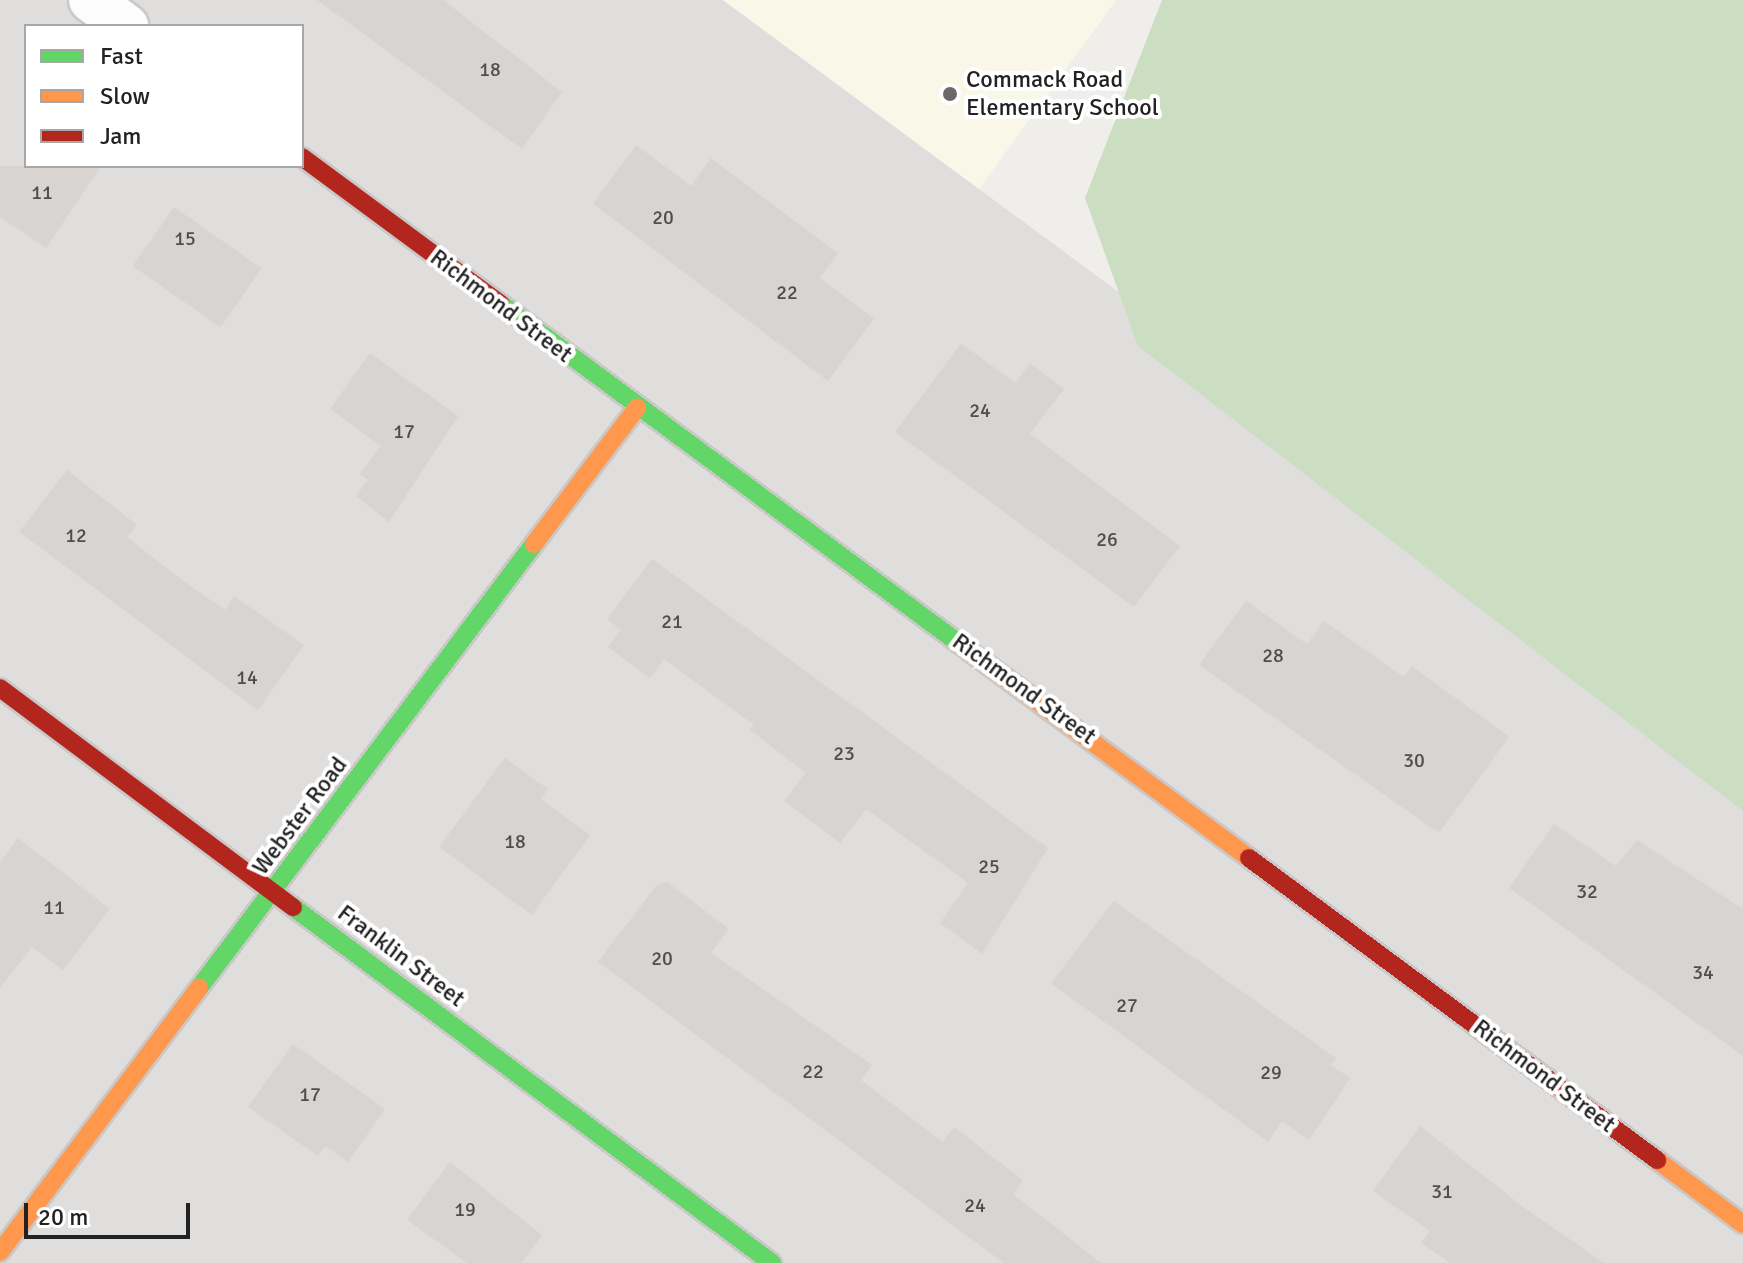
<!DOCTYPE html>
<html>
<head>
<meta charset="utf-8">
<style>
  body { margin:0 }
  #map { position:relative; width:1743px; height:1263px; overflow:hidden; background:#f0eeeb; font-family:Signika,sans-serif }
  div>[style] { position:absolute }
  .residential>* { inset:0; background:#dfdedc }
  .education>* { inset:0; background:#f8f7e8 }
  .forest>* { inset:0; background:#cbdec1 }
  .building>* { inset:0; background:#d7d4d2; transform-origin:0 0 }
  .roads { filter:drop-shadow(2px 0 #c9c8c7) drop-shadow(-2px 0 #c9c8c7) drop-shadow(0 2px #c9c8c7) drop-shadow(0 -2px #c9c8c7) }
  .street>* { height:44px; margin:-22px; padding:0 22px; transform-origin:22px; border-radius:22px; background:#fdfcfc }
  .fast>* { height:18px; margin:-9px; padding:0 9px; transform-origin:9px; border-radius:9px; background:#63d668 }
  .slow>* { height:18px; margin:-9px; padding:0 9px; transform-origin:9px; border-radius:9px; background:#ff974d }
  .jam>* { height:18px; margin:-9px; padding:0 9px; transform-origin:9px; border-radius:9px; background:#b3261e }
  .dots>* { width:22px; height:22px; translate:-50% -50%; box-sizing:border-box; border:4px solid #fff; border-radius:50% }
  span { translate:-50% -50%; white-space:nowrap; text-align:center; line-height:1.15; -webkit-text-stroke:8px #fff; paint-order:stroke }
  .number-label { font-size:20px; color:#4f4e4e }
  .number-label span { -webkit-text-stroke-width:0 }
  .poi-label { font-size:24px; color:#222 }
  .left { translate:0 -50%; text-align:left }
  .street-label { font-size:24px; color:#222 }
  .legend { position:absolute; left:24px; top:24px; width:280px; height:144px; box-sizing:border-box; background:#fff; border:2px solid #a7a7a7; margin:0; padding:10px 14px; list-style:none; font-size:24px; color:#222 }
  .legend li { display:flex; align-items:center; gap:16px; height:40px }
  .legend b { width:40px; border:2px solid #a7a7a7 }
  .scale { position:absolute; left:24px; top:1203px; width:166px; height:36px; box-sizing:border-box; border:4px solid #222; border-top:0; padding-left:10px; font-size:24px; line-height:28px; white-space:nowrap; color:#222; -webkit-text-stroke:6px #fff; paint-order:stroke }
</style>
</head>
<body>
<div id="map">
  <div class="residential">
    <div style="clip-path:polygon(evenodd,0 0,723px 0,1743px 753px,1743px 1263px,0 1263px,0 0,26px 26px,302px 26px,302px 166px,26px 166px,26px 26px)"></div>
  </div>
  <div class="education">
    <div style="clip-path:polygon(723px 0,1116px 0,979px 189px)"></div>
  </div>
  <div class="forest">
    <div style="clip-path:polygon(1162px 0,1743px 0,1743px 811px,1138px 346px,1085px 198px)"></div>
  </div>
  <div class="building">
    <div style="clip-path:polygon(317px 0,443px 0,562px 92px,522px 149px)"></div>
    <div style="clip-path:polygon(636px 145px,691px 186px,711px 158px,838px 253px,820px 278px,874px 319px,828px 381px,593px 204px)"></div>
    <div style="clip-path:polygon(0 166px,101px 166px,46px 248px,0 217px)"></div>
    <div style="left:174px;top:207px;width:107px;height:72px;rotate:35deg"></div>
    <div style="clip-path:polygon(961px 343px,1015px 383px,1030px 363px,1064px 389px,1030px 434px,1180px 546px,1134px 607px,895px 432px)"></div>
    <div style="clip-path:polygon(370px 353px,458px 416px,389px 522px,356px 496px,368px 480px,360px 474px,381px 446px,330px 409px)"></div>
    <div style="clip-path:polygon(67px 470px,137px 525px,127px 537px,182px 580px,225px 610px,234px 596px,304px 645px,258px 710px,19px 532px)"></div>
    <div style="clip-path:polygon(652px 559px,1048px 848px,982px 954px,940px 923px,968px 883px,866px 809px,840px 843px,784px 801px,806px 773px,750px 730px,754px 725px,664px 659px,650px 678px,608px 647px,621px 630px,607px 619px)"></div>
    <div style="clip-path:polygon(1246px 601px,1307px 644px,1324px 621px,1404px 677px,1412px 666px,1509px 737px,1439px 833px,1199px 665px)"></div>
    <div style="clip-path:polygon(505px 758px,548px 789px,541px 799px,590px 835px,532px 915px,439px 847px)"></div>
    <div style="clip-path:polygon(1554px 824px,1616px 866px,1637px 840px,1743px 909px,1743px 1056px,1509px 888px)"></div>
    <div style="clip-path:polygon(18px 838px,110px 909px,63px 970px,32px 947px,0 988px,0 862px)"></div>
    <div style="clip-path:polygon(667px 882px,729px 929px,711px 953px,872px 1065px,861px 1080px,943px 1142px,954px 1127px,1023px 1180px,1013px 1194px,1101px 1263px,1004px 1263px,598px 962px,656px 886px)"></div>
    <div style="clip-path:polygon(1114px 901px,1336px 1058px,1331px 1065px,1350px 1078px,1309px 1140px,1282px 1121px,1268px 1142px,1051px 983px)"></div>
    <div style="clip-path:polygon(293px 1044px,385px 1109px,348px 1162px,325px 1146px,318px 1156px,248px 1107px)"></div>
    <div style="clip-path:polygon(1420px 1126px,1526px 1209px,1604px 1263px,1450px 1263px,1421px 1243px,1430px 1231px,1373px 1191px)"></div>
    <div style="clip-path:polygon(450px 1162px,542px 1235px,521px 1263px,467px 1263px,407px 1220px)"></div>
  </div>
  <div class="roads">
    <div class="street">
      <div style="left:91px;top:0;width:44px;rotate:36.6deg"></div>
    </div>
    <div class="fast">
      <div style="left:501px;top:304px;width:586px;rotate:36.54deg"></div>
      <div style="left:293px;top:907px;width:597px;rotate:36.62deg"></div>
      <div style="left:199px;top:988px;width:556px;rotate:-52.97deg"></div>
    </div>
    <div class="slow">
      <div style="left:534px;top:544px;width:171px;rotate:-52.9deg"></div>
      <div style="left:972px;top:653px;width:345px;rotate:36.5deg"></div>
      <div style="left:1657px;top:1160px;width:107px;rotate:36.7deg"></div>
      <div style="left:0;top:1252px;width:331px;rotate:-53deg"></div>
    </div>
    <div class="jam">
      <div style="left:302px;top:157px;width:247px;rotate:36.5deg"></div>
      <div style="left:0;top:688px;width:366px;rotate:36.8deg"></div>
      <div style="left:1249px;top:858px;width:508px;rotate:36.51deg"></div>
    </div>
  </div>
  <div class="dots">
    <div style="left:950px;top:94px;background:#6a6968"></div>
  </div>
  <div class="number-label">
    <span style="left:490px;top:69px">18</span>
    <span style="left:42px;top:192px">11</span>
    <span style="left:663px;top:217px">20</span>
    <span style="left:185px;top:238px">15</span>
    <span style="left:787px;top:292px">22</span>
    <span style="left:980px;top:410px">24</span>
    <span style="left:404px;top:431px">17</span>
    <span style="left:76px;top:535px">12</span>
    <span style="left:1107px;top:539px">26</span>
    <span style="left:672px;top:621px">21</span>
    <span style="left:1273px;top:655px">28</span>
    <span style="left:247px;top:677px">14</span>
    <span style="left:844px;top:753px">23</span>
    <span style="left:1414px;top:760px">30</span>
    <span style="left:515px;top:841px">18</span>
    <span style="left:989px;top:866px">25</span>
    <span style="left:1587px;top:891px">32</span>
    <span style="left:54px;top:907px">11</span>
    <span style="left:662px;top:958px">20</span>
    <span style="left:1703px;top:972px">34</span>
    <span style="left:1127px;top:1005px">27</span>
    <span style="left:813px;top:1071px">22</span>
    <span style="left:1271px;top:1072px">29</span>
    <span style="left:310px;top:1094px">17</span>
    <span style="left:1442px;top:1191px">31</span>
    <span style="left:975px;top:1205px">24</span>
    <span style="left:465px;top:1209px">19</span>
  </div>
  <div class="poi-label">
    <span class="left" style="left:966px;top:94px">Commack Road<br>Elementary School</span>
  </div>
  <div class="street-label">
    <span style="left:501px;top:306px;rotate:37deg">Richmond Street</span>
    <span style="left:1024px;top:689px;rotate:36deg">Richmond Street</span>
    <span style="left:300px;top:816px;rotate:-53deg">Webster Road</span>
    <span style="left:401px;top:956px;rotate:37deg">Franklin Street</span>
    <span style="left:1544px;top:1076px;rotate:37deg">Richmond Street</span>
  </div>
  <ul class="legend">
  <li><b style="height:10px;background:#63d668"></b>Fast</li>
  <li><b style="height:10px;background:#ff974d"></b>Slow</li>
  <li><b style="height:10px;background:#b3261e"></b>Jam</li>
  </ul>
  <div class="scale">20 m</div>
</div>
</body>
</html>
